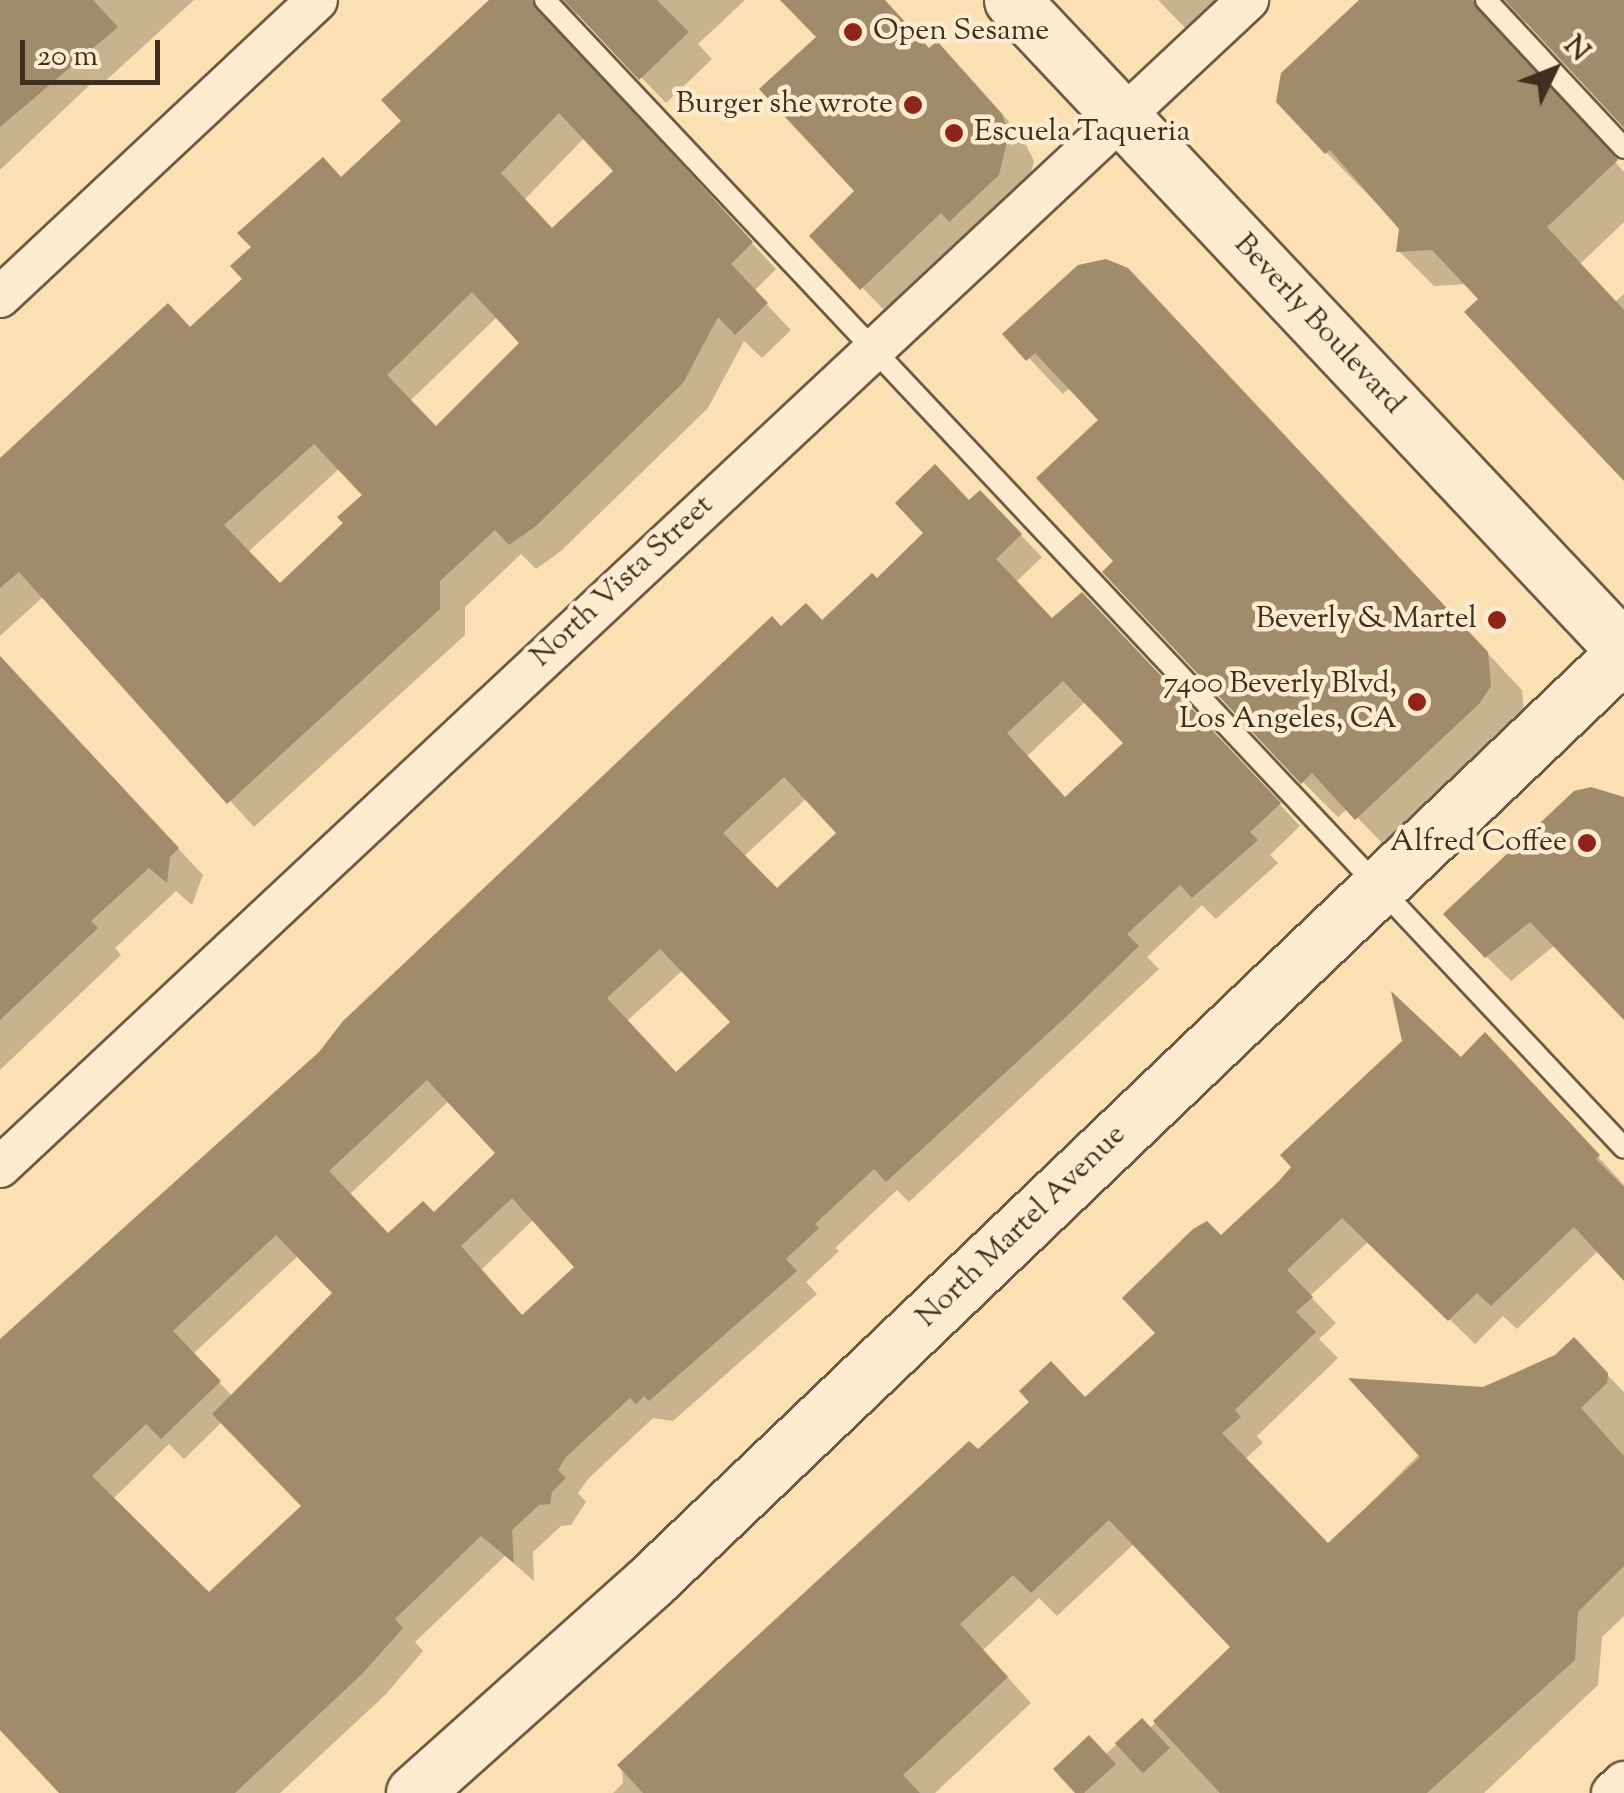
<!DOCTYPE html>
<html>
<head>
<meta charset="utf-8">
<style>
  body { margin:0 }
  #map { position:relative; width:1624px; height:1793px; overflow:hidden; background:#fae0b3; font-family:"Sorts Mill Goudy",serif }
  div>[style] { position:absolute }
  .shadow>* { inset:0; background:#0003 }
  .building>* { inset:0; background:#a08b6b; transform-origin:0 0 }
  .roads { filter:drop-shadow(2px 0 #6d5b43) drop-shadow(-2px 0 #6d5b43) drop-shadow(0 2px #6d5b43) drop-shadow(0 -2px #6d5b43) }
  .lane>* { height:20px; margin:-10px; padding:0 10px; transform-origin:10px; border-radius:10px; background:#fcebce }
  .street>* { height:40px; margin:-20px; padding:0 20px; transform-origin:20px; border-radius:20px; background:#fcebce }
  .secondary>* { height:55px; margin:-27.5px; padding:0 27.5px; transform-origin:27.5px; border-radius:27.5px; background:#fcebce }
  .dots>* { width:28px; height:28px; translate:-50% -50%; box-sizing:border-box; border:5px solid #fcebce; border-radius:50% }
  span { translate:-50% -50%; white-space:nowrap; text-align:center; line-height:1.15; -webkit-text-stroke:9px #fcebce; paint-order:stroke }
  .poi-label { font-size:30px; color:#3e2f1e }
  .left { translate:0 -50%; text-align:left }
  .right { translate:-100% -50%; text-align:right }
  .street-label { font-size:30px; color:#3e2f1e }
  .north { position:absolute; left:1504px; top:20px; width:100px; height:100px; -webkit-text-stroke:8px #fcebce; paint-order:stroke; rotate:47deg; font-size:28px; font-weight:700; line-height:40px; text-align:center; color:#3e2f1e }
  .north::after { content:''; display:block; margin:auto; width:35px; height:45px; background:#3e2f1e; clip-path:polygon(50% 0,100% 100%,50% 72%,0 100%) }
  .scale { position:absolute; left:20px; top:40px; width:140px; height:45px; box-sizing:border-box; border:5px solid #3e2f1e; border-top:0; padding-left:12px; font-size:30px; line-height:35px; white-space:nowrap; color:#3e2f1e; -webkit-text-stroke:8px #fcebce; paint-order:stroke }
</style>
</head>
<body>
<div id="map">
  <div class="shadow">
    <div style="clip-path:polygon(0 0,194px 0,101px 85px,96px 79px,0 170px)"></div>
    <div style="clip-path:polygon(evenodd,511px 0,745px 0,698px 44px,712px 59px,666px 103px,581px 15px,561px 14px,559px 37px,776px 269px,754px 291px,791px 330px,762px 358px,744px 341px,708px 408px,561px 551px,536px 569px,521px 554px,465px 607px,465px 635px,254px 827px,44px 596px,0 636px,0 463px,191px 329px,404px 121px,511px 0,585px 137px,617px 171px,553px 230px,524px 200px,585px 137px,511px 0,498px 316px,523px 343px,437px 430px,410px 401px,498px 316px,511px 0,340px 468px,366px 495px,346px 523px,281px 586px,248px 552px,340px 468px)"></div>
    <div style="clip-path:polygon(784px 0,884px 0,930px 50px,962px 69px,1021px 135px,1034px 161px,1024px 200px,887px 313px,812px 236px,858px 192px,819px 38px)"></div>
    <div style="clip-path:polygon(1158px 0,1241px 0,1198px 41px)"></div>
    <div style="clip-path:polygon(1363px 0,1624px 0,1624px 124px,1531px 24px,1517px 21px,1506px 39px,1624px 172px,1624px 222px,1580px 264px,1615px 302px,1624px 294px,1624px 474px,1482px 299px,1467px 284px,1434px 286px,1399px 251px,1401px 228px,1327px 153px)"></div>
    <div style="clip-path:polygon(1163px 307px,1522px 690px,1525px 722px,1392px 853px,1348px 808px,1338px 817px,1303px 782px,1117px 561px,1102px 420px,1071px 387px,1063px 394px,1006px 334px)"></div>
    <div style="clip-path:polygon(evenodd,980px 493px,1042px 557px,1016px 582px,1052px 621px,1104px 617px,1300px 826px,1270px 855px,1278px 863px,1216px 919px,1202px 905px,1147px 957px,1159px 969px,909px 1202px,897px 1190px,835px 1248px,839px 1251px,806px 1282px,817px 1294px,673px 1421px,653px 1418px,588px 1479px,578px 1493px,586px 1502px,571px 1525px,561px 1526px,533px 1552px,534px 1581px,505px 1556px,415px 1642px,423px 1651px,385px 1695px,280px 1793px,61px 1793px,0 1730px,0 1344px,782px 629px,823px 623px,980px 493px,1086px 701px,1127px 743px,1066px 799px,1027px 756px,1086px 701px,980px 493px,807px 798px,840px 833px,777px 891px,743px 857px,807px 798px,980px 493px,683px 970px,734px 1023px,677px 1074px,627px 1021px,683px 970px,980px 493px,450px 1100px,499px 1153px,434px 1215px,389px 1236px,349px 1195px,450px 1100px,980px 493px,534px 1219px,577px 1267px,524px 1317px,481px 1270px,534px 1219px,980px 493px,299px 1255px,336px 1293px,233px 1397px,193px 1354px,299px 1255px,980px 493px,223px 1421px,305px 1506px,209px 1595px,112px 1500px,169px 1444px,184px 1459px,223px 1421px)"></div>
    <div style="clip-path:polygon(0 658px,203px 875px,192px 905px,176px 891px,115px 948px,121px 955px,0 1070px)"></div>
    <div style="clip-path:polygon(1624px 803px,1624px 1017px,1555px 945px,1511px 981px,1487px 957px)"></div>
    <div style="clip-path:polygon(1461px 1060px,1509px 1060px,1624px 1185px,1624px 1277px,1599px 1250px,1517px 1329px,1503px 1316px,1475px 1344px,1369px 1241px,1310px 1296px,1336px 1323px,1319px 1339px,1338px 1358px,1257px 1436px,1263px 1443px,1245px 1459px,1328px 1546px,1483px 1390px,1556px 1357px,1574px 1341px,1624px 1392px,1624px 1616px,1602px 1637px,1598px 1685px,1484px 1793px,1078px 1793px,1105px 1755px,1142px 1721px,1149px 1729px,1234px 1647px,1135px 1543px,1057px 1616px,1039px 1598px,983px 1650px,1031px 1703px,935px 1793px,613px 1793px,623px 1783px,622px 1764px,978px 1453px,1085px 1400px,1159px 1333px,1222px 1238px)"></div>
  </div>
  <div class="building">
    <div style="clip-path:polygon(0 0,93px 0,118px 27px,0 127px)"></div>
    <div style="clip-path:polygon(evenodd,489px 0,532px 0,753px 242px,731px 264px,768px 303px,735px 335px,718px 317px,683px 383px,536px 526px,509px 545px,495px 530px,440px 581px,440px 609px,227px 804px,19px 572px,0 588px,0 458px,168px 303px,190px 327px,242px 279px,230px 266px,251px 247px,237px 233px,323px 157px,341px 177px,401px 121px,381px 100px,489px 0,559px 113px,613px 171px,552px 228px,501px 173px,559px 113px,489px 0,472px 292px,519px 343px,436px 426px,387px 375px,472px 292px,489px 0,314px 444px,362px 495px,337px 517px,343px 523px,280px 583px,224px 525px,314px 444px)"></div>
    <div style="clip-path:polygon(564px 0,657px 0,689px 32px,639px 80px)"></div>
    <div style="clip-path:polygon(780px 0,885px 0,929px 48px,937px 41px,1002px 114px,1009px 133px,999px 175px,949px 222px,941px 213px,860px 290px,809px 236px,854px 191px,759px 89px,816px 37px)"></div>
    <div style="clip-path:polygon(1359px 0,1473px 0,1618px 160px,1547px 227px,1624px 310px,1624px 481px,1464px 312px,1478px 299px,1432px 250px,1396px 252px,1399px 229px,1330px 150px,1325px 154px,1276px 102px,1281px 73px)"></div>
    <div style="clip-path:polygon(1505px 0,1624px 0,1624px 128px)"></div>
    <div style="clip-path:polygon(1106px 259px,1128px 268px,1488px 652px,1491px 686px,1479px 704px,1355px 820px,1312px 773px,1301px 784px,1102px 572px,1113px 561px,1036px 478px,1098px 420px,1035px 353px,1026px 361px,1002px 334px,1078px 265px)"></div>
    <div style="clip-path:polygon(evenodd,935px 464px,969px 500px,980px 490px,1022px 534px,996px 559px,1052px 618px,1082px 592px,1281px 803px,1250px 832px,1258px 840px,1192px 898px,1180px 885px,1127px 934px,1139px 946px,1068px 1015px,886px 1182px,874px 1169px,815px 1224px,819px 1228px,786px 1259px,797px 1271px,649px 1401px,644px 1396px,636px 1404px,630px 1398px,566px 1457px,558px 1470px,566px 1478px,552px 1492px,550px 1504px,539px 1505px,512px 1530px,514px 1563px,481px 1536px,395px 1619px,403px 1628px,363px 1673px,235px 1793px,59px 1793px,0 1730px,0 1339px,319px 1052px,343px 1021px,772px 616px,781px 626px,806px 603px,822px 620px,872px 573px,877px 578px,923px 533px,895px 503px,935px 464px,1063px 681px,1123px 743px,1065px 797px,1007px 733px,1063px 681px,935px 464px,784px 777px,836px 833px,777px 888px,723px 833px,784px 777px,935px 464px,660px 949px,730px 1022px,676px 1072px,607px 998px,660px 949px,935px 464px,427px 1080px,495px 1153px,434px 1212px,423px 1201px,388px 1233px,329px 1171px,427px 1080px,935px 464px,512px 1198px,574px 1267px,522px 1315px,461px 1246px,512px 1198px,935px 464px,276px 1235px,332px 1293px,212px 1414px,301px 1506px,209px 1592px,92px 1476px,146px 1424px,161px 1439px,221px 1381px,173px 1331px,276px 1235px)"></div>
    <div style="clip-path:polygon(0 656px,179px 848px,170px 857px,167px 883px,149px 868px,91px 921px,98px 928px,0 1020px)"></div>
    <div style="clip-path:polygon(1591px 787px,1624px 797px,1624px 1020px,1530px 922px,1485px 958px,1443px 914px,1574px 791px)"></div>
    <div style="clip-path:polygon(1391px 991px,1461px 1057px,1485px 1032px,1600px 1155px,1596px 1159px,1624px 1187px,1624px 1281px,1574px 1227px,1491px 1306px,1477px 1293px,1448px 1321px,1342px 1218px,1287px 1270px,1313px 1297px,1296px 1312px,1316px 1332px,1235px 1410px,1241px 1417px,1222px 1433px,1328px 1543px,1420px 1457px,1348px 1378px,1483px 1387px,1555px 1355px,1574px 1337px,1608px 1373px,1607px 1383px,1581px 1408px,1624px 1456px,1624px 1566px,1578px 1612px,1575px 1660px,1427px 1793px,1220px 1793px,1153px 1721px,1230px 1647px,1109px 1520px,1031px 1593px,1013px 1575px,960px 1624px,1008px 1677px,903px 1775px,920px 1793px,643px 1793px,617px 1765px,969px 1441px,978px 1449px,1029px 1402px,1019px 1391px,1051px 1361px,1085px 1397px,1155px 1333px,1122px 1298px,1193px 1229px,1207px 1221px,1221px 1235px,1279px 1181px,1291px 1167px,1280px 1155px,1402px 1041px)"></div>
    <div style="left:1142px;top:1718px;width:41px;height:37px;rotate:47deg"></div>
    <div style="clip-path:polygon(1089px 1735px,1116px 1764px,1084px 1793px,1075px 1793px,1053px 1769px)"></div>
  </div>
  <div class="roads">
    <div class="lane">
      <div style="left:545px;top:0;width:1575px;rotate:46.77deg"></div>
      <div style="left:1486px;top:0;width:202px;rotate:47deg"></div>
    </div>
    <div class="street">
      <div style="left:0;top:297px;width:434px;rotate:-43.1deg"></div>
      <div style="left:0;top:1167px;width:1709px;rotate:-43.08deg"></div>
      <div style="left:1612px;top:1793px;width:16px;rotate:-43deg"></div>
    </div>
    <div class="secondary">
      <div style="left:1012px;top:0;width:893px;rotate:46.72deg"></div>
      <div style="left:414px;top:1793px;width:318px;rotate:-41.8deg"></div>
      <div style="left:651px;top:1581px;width:1345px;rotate:-43.64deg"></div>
    </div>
  </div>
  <div class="dots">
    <div style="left:853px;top:32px;background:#8f2418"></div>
    <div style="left:913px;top:105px;background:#8f2418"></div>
    <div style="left:954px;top:133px;background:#8f2418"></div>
    <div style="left:1497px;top:620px;background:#8f2418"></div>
    <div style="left:1417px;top:702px;background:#8f2418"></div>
    <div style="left:1587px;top:843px;background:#8f2418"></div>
  </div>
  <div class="poi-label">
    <span class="left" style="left:873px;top:32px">Open Sesame</span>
    <span class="right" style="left:893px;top:105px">Burger she wrote</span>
    <span class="left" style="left:974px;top:133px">Escuela Taqueria</span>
    <span class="right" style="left:1477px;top:620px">Beverly &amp; Martel</span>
    <span class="right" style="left:1397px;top:702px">7400 Beverly Blvd,<br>Los Angeles, CA</span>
    <span class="right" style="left:1567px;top:843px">Alfred Coffee</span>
  </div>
  <div class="street-label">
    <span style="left:1318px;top:325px;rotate:47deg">Beverly Boulevard</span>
    <span style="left:623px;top:582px;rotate:-43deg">North Vista Street</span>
    <span style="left:1022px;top:1227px;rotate:-44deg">North Martel Avenue</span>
  </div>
  <div class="north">N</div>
  <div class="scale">20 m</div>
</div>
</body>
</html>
